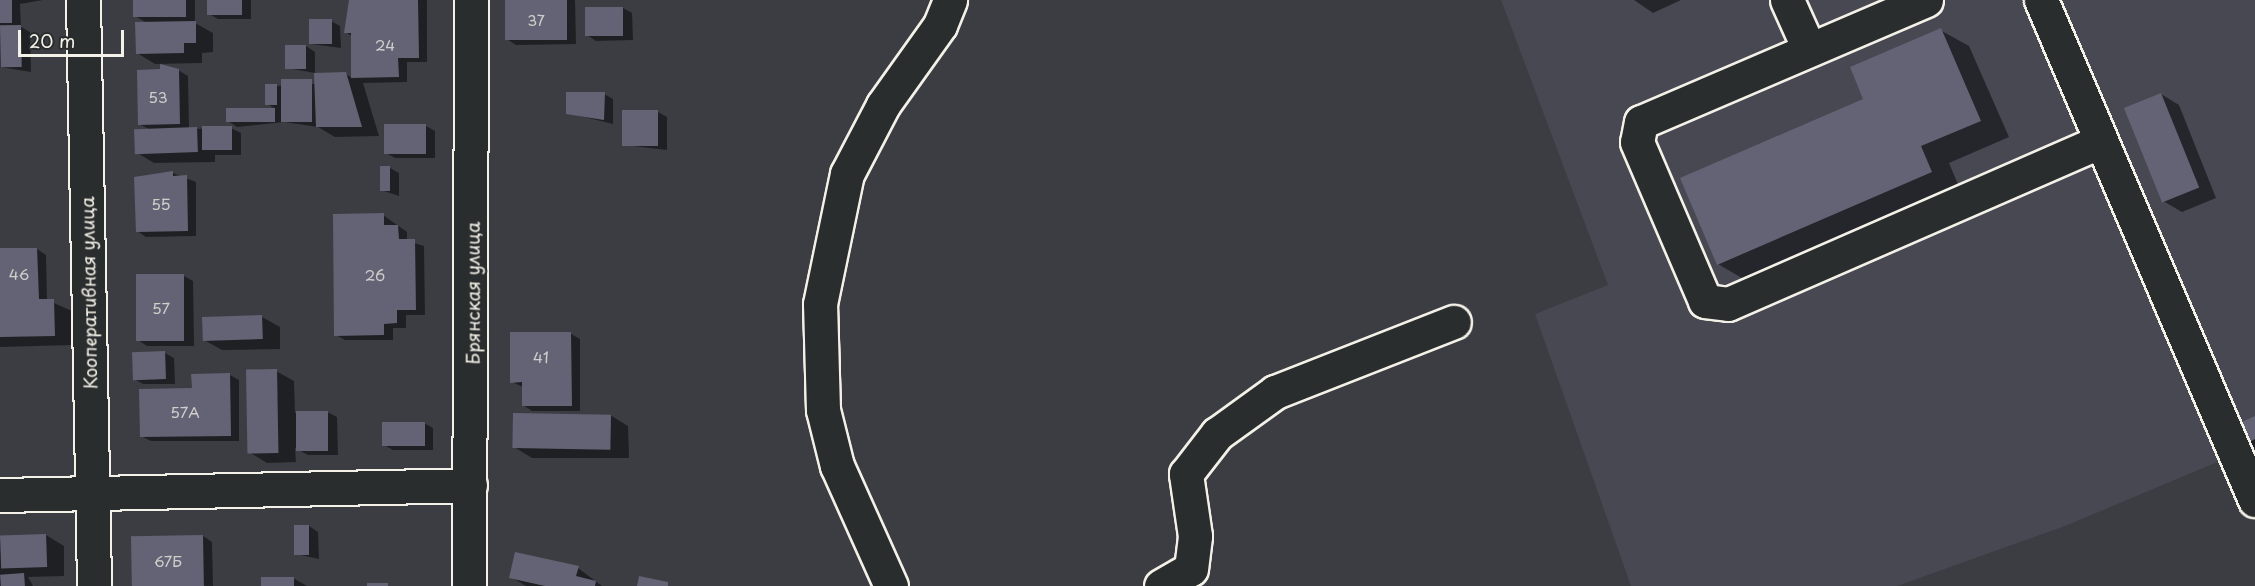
<!DOCTYPE html>
<html>
<head>
<meta charset="utf-8">
<style>
  body { margin:0 }
  #map { position:relative; width:2255px; height:586px; overflow:hidden; background:#3b3d43; font-family:"Playpen Sans",sans-serif }
  div>[style] { position:absolute }
  .built>* { inset:0; background:#474852 }
  .shadow>* { inset:0; background:#0007 }
  .building>* { inset:0; background:#646375; transform-origin:0 0 }
  .roads { filter:drop-shadow(2px 0 #f4f1e8) drop-shadow(-2px 0 #f4f1e8) drop-shadow(0 2px #f4f1e8) drop-shadow(0 -2px #f4f1e8) }
  .minor>* { height:33px; margin:-16.5px; padding:0 16.5px; transform-origin:16.5px; border-radius:16.5px; background:#2a2d2e }
  span { translate:-50% -50%; white-space:nowrap; text-align:center; line-height:1.15; -webkit-text-stroke:4.5px #2a2d2e; paint-order:stroke }
  .number-label { font-size:15px; color:#d0cecb }
  .number-label span { -webkit-text-stroke-width:0 }
  .street-label { font-size:18px; color:#f4f1e8 }
  .scale { position:absolute; left:18px; top:30px; width:106px; height:27px; box-sizing:border-box; border:3px solid #f4f1e8; border-top:0; padding-left:8px; font-size:18px; line-height:21px; white-space:nowrap; color:#f4f1e8; -webkit-text-stroke:4px #2a2d2e; paint-order:stroke }
</style>
</head>
<body>
<div id="map">
  <div class="built">
    <div style="clip-path:polygon(1501px 0,2255px 0,2255px 439px,2243px 445px,2246px 450px,2065px 526px,1897px 586px,1631px 586px,1535px 314px,1608px 285px)"></div>
  </div>
  <div class="shadow">
    <div style="clip-path:polygon(0 0,43px 0,20px 4px,21px 27px,30px 32px,31px 72px,0 67px)"></div>
    <div style="clip-path:polygon(134px 0,195px 0,195px 23px,213px 33px,213px 52px,202px 53px,202px 63px,155px 64px,137px 53px,147px 23px,135px 16px)"></div>
    <div style="clip-path:polygon(209px 0,251px 0,251px 19px,218px 19px,209px 14px)"></div>
    <div style="clip-path:polygon(351px 0,427px 0,427px 62px,407px 62px,407px 82px,363px 83px,379px 136px,335px 137px,318px 127px,284px 122px,237px 127px,228px 121px,228px 110px,276px 109px,267px 104px,277px 86px,316px 84px,345px 74px,353px 78px,352px 36px,345px 32px)"></div>
    <div style="clip-path:polygon(506px 0,575px 0,576px 44px,516px 45px,507px 39px)"></div>
    <div style="clip-path:polygon(1634px 0,1681px 0,1653px 13px)"></div>
    <div style="clip-path:polygon(623px 8px,632px 13px,633px 40px,596px 41px,587px 35px)"></div>
    <div style="clip-path:polygon(331px 21px,340px 26px,341px 48px,311px 44px)"></div>
    <div style="clip-path:polygon(1940px 30px,1969px 46px,2009px 137px,1949px 163px,1960px 189px,1747px 281px,1718px 264px,1865px 100px)"></div>
    <div style="clip-path:polygon(306px 46px,315px 52px,315px 73px,287px 68px)"></div>
    <div style="clip-path:polygon(178px 70px,188px 76px,189px 129px,231px 128px,241px 133px,241px 155px,215px 155px,215px 162px,154px 163px,136px 152px,149px 129px,139px 124px)"></div>
    <div style="clip-path:polygon(604px 94px,613px 99px,613px 124px,568px 113px)"></div>
    <div style="clip-path:polygon(2161px 94px,2179px 105px,2216px 198px,2182px 212px,2163px 201px)"></div>
    <div style="clip-path:polygon(658px 112px,667px 117px,667px 150px,624px 145px)"></div>
    <div style="clip-path:polygon(426px 126px,435px 131px,435px 158px,395px 158px,386px 153px)"></div>
    <div style="clip-path:polygon(390px 168px,399px 173px,399px 196px,381px 190px)"></div>
    <div style="clip-path:polygon(173px 173px,196px 182px,196px 236px,146px 237px,137px 231px)"></div>
    <div style="clip-path:polygon(383px 215px,407px 232px,407px 241px,424px 246px,425px 315px,406px 315px,406px 328px,393px 328px,393px 340px,345px 340px,336px 335px)"></div>
    <div style="clip-path:polygon(37px 249px,46px 255px,47px 300px,72px 311px,73px 345px,0 347px,0 250px)"></div>
    <div style="clip-path:polygon(184px 276px,193px 281px,194px 346px,147px 346px,138px 340px)"></div>
    <div style="clip-path:polygon(262px 317px,280px 327px,280px 349px,222px 350px,204px 340px)"></div>
    <div style="clip-path:polygon(571px 334px,580px 339px,580px 411px,532px 411px,523px 405px,523px 387px,512px 382px)"></div>
    <div style="clip-path:polygon(165px 353px,174px 358px,175px 384px,143px 384px,134px 379px)"></div>
    <div style="clip-path:polygon(276px 371px,294px 381px,295px 413px,327px 412px,337px 417px,338px 455px,308px 455px,295px 448px,296px 462px,267px 463px,249px 452px)"></div>
    <div style="clip-path:polygon(230px 375px,239px 380px,239px 441px,151px 441px,141px 436px,193px 390px)"></div>
    <div style="clip-path:polygon(610px 415px,628px 426px,629px 458px,532px 458px,514px 447px)"></div>
    <div style="clip-path:polygon(2255px 418px,2255px 448px,2253px 449px,2244px 444px)"></div>
    <div style="clip-path:polygon(424px 423px,433px 428px,433px 450px,393px 450px,384px 445px)"></div>
    <div style="clip-path:polygon(309px 526px,318px 532px,319px 559px,296px 554px)"></div>
    <div style="clip-path:polygon(46px 535px,64px 546px,64px 576px,28px 577px,33px 586px,0 586px,0 536px)"></div>
    <div style="clip-path:polygon(203px 536px,212px 542px,213px 586px,134px 584px)"></div>
    <div style="clip-path:polygon(578px 568px,602px 586px,526px 586px,511px 577px)"></div>
    <div style="clip-path:polygon(293px 578px,307px 586px,262px 586px)"></div>
  </div>
  <div class="building">
    <div style="left:0;top:0;width:12px;height:23px"></div>
    <div style="left:133px;top:0;width:53px;height:17px"></div>
    <div style="left:207px;top:0;width:35px;height:15px"></div>
    <div style="clip-path:polygon(349px 0,418px 0,419px 58px,398px 58px,399px 77px,351px 78px,351px 33px,344px 33px)"></div>
    <div style="left:505px;top:0;width:62px;height:40px"></div>
    <div style="left:585px;top:7px;width:38px;height:29px"></div>
    <div style="left:332px;top:19px;width:25px;height:23px;rotate:90deg"></div>
    <div style="clip-path:polygon(196px 21px,196px 43px,184px 43px,184px 53px,136px 54px,135px 22px)"></div>
    <div style="left:21px;top:25px;width:42px;height:21px;rotate:89deg"></div>
    <div style="clip-path:polygon(1941px 28px,1981px 121px,1921px 146px,1932px 172px,1717px 265px,1680px 178px,1863px 99px,1850px 67px)"></div>
    <div style="left:285px;top:45px;width:21px;height:24px"></div>
    <div style="clip-path:polygon(160px 64px,179px 69px,180px 124px,138px 125px,137px 70px,160px 69px)"></div>
    <div style="clip-path:polygon(346px 72px,362px 127px,316px 127px,314px 73px)"></div>
    <div style="left:312px;top:79px;width:43px;height:31px;rotate:90deg"></div>
    <div style="left:265px;top:84px;width:12px;height:21px"></div>
    <div style="clip-path:polygon(566px 92px,605px 92px,604px 120px,566px 114px)"></div>
    <div style="left:2161px;top:93px;width:102px;height:40px;rotate:68deg"></div>
    <div style="left:226px;top:108px;width:49px;height:14px"></div>
    <div style="left:658px;top:110px;width:36px;height:36px;rotate:90deg"></div>
    <div style="left:384px;top:124px;width:42px;height:30px"></div>
    <div style="left:232px;top:126px;width:24px;height:30px;rotate:90deg"></div>
    <div style="left:197px;top:127px;width:25px;height:63px;rotate:88deg"></div>
    <div style="left:380px;top:166px;width:10px;height:25px"></div>
    <div style="clip-path:polygon(173px 171px,173px 176px,187px 175px,188px 231px,136px 232px,134px 177px)"></div>
    <div style="clip-path:polygon(384px 213px,384px 225px,398px 225px,399px 239px,415px 239px,416px 310px,397px 310px,397px 323px,384px 324px,384px 335px,334px 336px,333px 214px)"></div>
    <div style="clip-path:polygon(0 248px,37px 248px,39px 299px,54px 299px,55px 336px,0 337px)"></div>
    <div style="left:136px;top:274px;width:48px;height:67px"></div>
    <div style="left:262px;top:315px;width:24px;height:60px;rotate:88deg"></div>
    <div style="clip-path:polygon(510px 332px,571px 332px,572px 406px,522px 406px,522px 382px,510px 383px)"></div>
    <div style="left:165px;top:351px;width:28px;height:33px;rotate:88deg"></div>
    <div style="left:277px;top:369px;width:84px;height:31px;rotate:89deg"></div>
    <div style="clip-path:polygon(230px 373px,231px 436px,140px 437px,139px 389px,192px 388px,191px 374px)"></div>
    <div style="left:296px;top:411px;width:32px;height:40px"></div>
    <div style="left:513px;top:413px;width:98px;height:35px;rotate:1deg"></div>
    <div style="clip-path:polygon(2255px 416px,2255px 439px,2243px 445px,2235px 425px)"></div>
    <div style="left:382px;top:422px;width:43px;height:24px"></div>
    <div style="left:294px;top:525px;width:15px;height:30px"></div>
    <div style="left:46px;top:534px;width:33px;height:46px;rotate:88deg"></div>
    <div style="left:203px;top:535px;width:51px;height:72px;rotate:89deg"></div>
    <div style="clip-path:polygon(515px 552px,579px 566px,576px 576px,596px 581px,595px 586px,545px 586px,509px 578px)"></div>
    <div style="left:24px;top:573px;width:13px;height:24px;rotate:86deg"></div>
    <div style="clip-path:polygon(639px 576px,668px 582px,668px 586px,637px 586px)"></div>
    <div style="left:294px;top:577px;width:9px;height:33px;rotate:90deg"></div>
    <div style="left:367px;top:583px;width:21px;height:3px"></div>
  </div>
  <div class="roads">
    <div class="minor">
      <div style="left:83px;top:0;width:586px;rotate:88.92deg"></div>
      <div style="left:1787px;top:0;width:54px;rotate:65.8deg"></div>
      <div style="left:1926px;top:0;width:310px;rotate:156.8deg"></div>
      <div style="left:1641px;top:122px;width:20px;rotate:101deg"></div>
      <div style="left:1637px;top:142px;width:173px;rotate:66.8deg"></div>
      <div style="left:1705px;top:301px;width:23px;rotate:7deg"></div>
      <div style="left:1728px;top:304px;width:407px;rotate:-23.6deg"></div>
      <div style="left:2041px;top:0;width:544px;rotate:66.83deg"></div>
      <div style="left:0;top:495px;width:470px;rotate:-1.2deg"></div>
      <div style="left:469px;top:586px;width:586px;rotate:-89.8deg"></div>
      <div style="left:891px;top:586px;width:132px;rotate:-114.2deg"></div>
      <div style="left:837px;top:466px;width:58px;rotate:-104deg"></div>
      <div style="left:823px;top:410px;width:106px;rotate:-91.6deg"></div>
      <div style="left:820px;top:304px;width:133px;rotate:-78.3deg"></div>
      <div style="left:847px;top:174px;width:78px;rotate:-62.4deg"></div>
      <div style="left:883px;top:105px;width:98px;rotate:-54.5deg"></div>
      <div style="left:940px;top:25px;width:27px;rotate:-68deg"></div>
      <div style="left:1161px;top:586px;width:34px;rotate:-30deg"></div>
      <div style="left:1191px;top:569px;width:33px;rotate:-83deg"></div>
      <div style="left:1195px;top:536px;width:63px;rotate:-98.3deg"></div>
      <div style="left:1186px;top:474px;width:51px;rotate:-52.2deg"></div>
      <div style="left:1217px;top:434px;width:72px;rotate:-35.9deg"></div>
      <div style="left:1275px;top:392px;width:192px;rotate:-21.4deg"></div>
    </div>
  </div>
  <div class="number-label">
    <span style="left:536px;top:20px">37</span>
    <span style="left:385px;top:45px">24</span>
    <span style="left:158px;top:97px">53</span>
    <span style="left:161px;top:204px">55</span>
    <span style="left:19px;top:274px">46</span>
    <span style="left:375px;top:275px">26</span>
    <span style="left:161px;top:308px">57</span>
    <span style="left:541px;top:357px">41</span>
    <span style="left:185px;top:412px">57А</span>
    <span style="left:168px;top:561px">67Б</span>
  </div>
  <div class="street-label">
    <span style="left:89px;top:293px;rotate:-91deg">Кооперативная улица</span>
    <span style="left:473px;top:293px;rotate:-90deg">Брянская улица</span>
  </div>
  <div class="scale">20 m</div>
</div>
</body>
</html>
